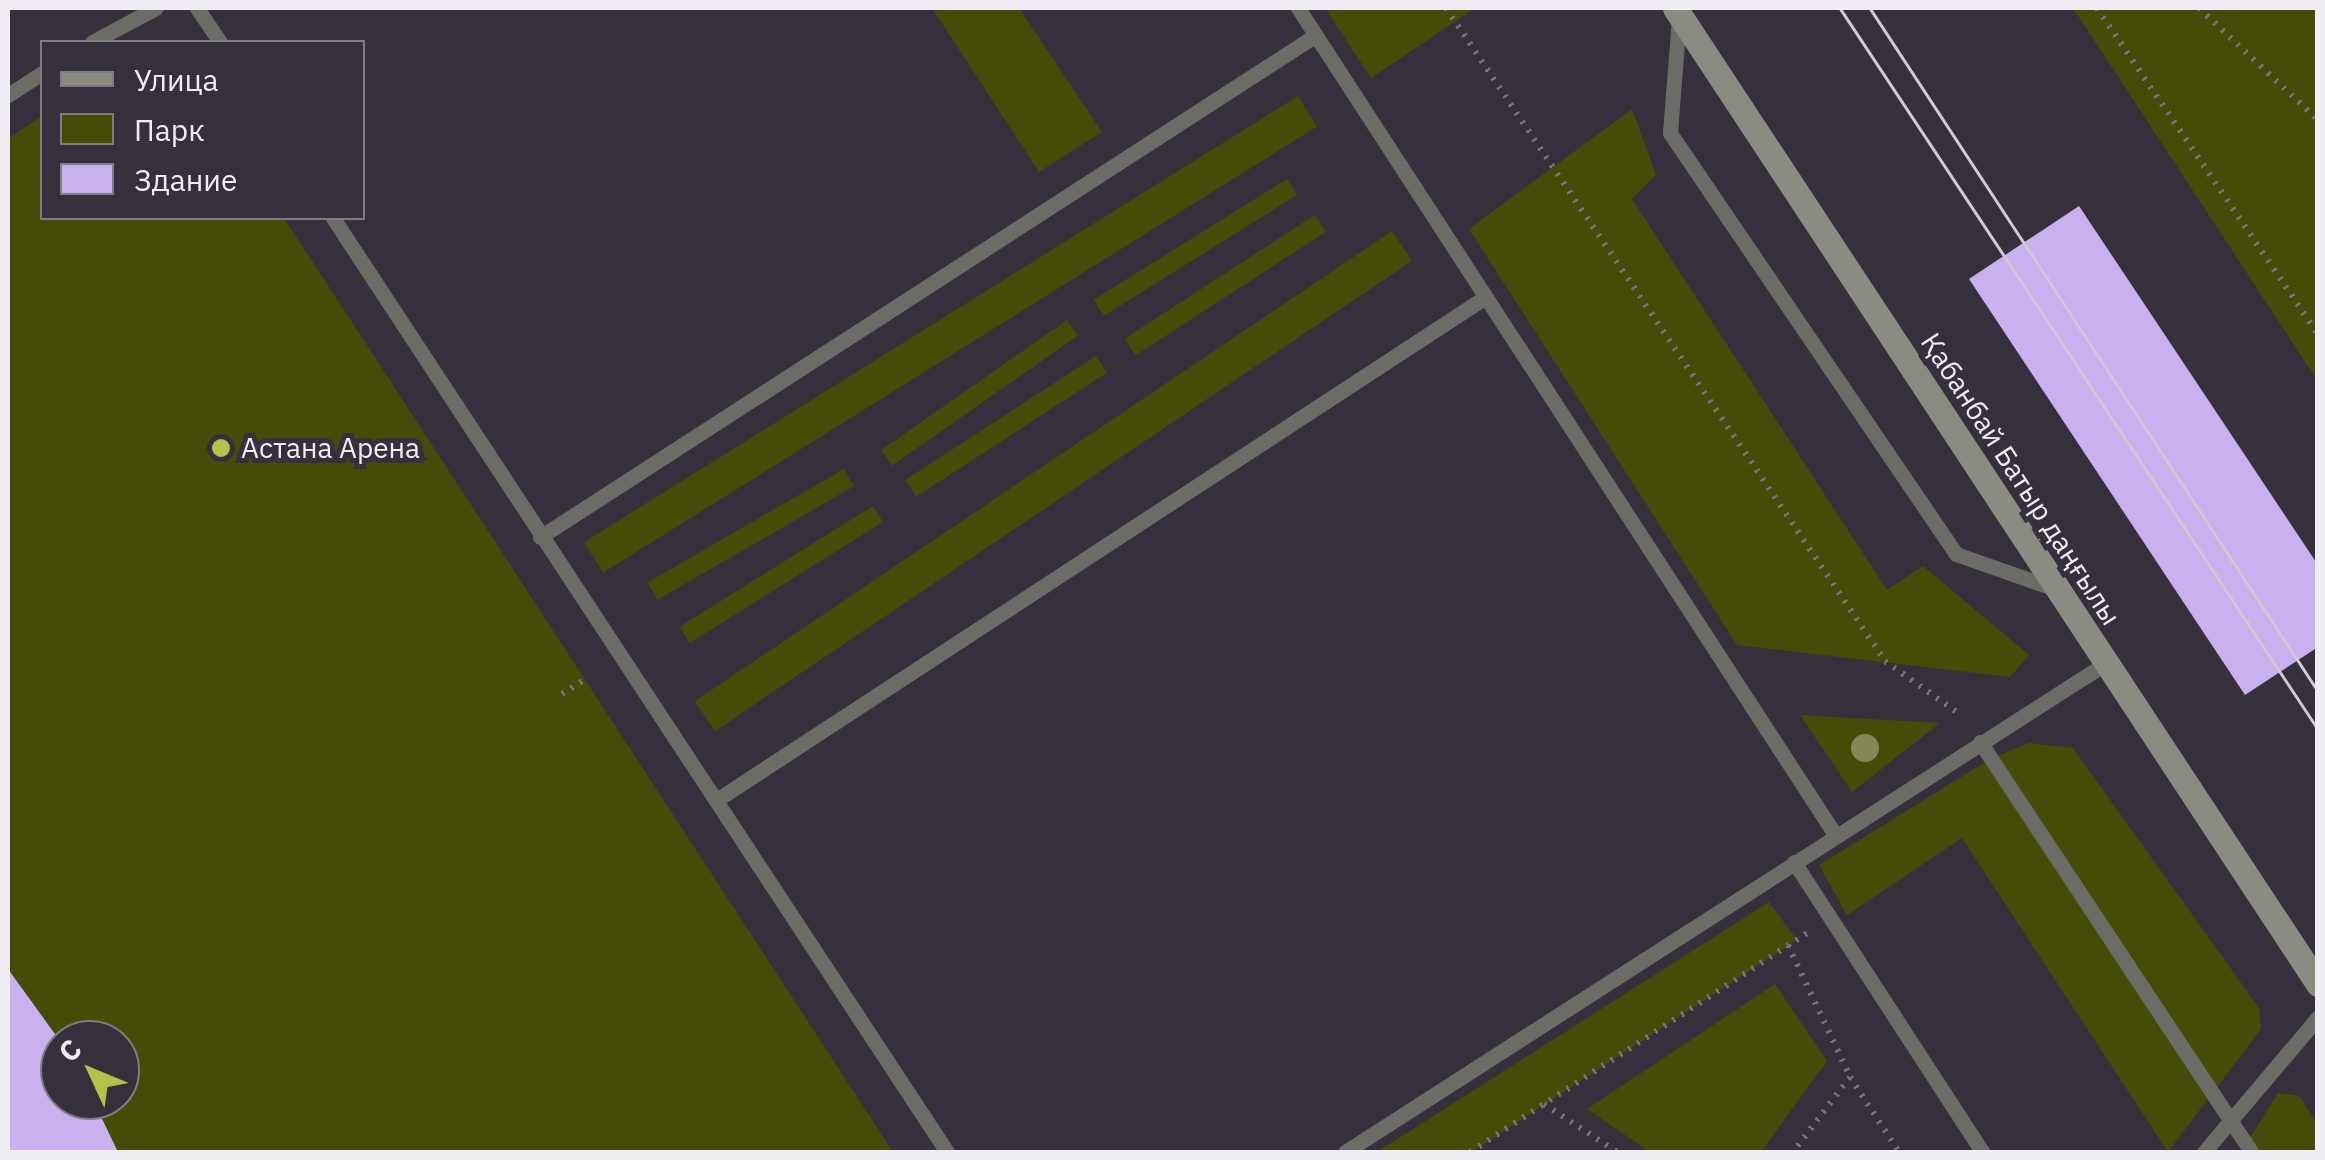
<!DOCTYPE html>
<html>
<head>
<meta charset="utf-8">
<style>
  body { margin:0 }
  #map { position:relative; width:2325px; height:1160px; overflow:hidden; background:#35303c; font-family:"IBM Plex Sans",sans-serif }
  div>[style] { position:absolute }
  .green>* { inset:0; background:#454c08; transform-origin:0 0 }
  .building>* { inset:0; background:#c9b0ee }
  .path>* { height:6px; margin-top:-3px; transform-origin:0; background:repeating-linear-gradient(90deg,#75717c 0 2.5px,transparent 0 10.5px) }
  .service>* { height:15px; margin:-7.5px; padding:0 7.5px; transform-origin:7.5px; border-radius:7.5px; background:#6b6c66 }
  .secondary>* { height:25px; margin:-12.5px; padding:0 12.5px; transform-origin:12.5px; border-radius:12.5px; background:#8a8c82 }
  .tram>* { height:2.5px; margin:-1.25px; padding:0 1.25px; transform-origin:1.25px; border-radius:1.25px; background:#cecad3 }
  .trees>* { width:28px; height:28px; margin:-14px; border-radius:50%; background:#838759 }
  .dots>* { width:28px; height:28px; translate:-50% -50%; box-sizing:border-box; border:5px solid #35303c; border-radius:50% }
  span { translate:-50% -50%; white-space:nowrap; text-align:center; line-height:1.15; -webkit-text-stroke:10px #35303c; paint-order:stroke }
  .poi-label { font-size:28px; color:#f0edf5 }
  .left { translate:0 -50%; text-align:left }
  .street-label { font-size:28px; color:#f0edf5 }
  .frame { position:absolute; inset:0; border:10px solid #f0edf5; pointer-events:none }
  .legend { position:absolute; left:40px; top:40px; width:325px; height:180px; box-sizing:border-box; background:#35303c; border:2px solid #807c86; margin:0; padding:12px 18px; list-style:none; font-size:30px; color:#f0edf5 }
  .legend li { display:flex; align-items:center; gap:20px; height:50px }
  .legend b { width:50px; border:2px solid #807c86 }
  .north { position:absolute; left:40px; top:1020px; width:100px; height:100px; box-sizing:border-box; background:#35303c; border:2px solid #807c86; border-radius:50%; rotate:314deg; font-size:28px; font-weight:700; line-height:40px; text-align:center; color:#f0edf5 }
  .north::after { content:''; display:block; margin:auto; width:35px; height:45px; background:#b3c24b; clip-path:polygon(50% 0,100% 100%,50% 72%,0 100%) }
</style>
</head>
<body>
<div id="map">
  <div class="green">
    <div style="clip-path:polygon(932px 8px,1019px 8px,1102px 132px,1039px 172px)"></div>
    <div style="clip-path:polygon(1325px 8px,1475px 8px,1371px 78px)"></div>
    <div style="clip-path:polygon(2073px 8px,2317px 8px,2317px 380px)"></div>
    <div style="left:1298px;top:96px;width:36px;height:842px;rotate:58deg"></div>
    <div style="clip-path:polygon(1632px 109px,1656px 175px,1632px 199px,1887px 590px,1923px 566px,2029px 655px,2010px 677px,1737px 645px,1469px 229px)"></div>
    <div style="clip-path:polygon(evenodd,42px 116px,42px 218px,284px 218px,893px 1152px,8px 1152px,8px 139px,42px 116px,60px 1040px,120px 1040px,120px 1100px,60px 1100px,60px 1040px)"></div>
    <div style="left:1287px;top:179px;width:19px;height:228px;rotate:58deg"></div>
    <div style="left:1315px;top:215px;width:20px;height:227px;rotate:57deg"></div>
    <div style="left:1392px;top:231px;width:36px;height:841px;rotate:56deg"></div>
    <div style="left:1067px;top:320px;width:19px;height:227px;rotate:55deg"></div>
    <div style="left:1096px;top:356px;width:20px;height:227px;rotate:57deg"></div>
    <div style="left:844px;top:469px;width:20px;height:227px;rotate:60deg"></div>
    <div style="left:873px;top:506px;width:19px;height:228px;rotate:58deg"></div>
    <div style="clip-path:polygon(1800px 715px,1940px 723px,1852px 792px)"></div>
    <div style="clip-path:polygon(2029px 743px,2073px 748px,2259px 1008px,2261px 1029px,2168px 1152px,1962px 838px,1847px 915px,1819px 865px,1992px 758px)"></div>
    <div style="clip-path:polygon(1769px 902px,1797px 940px,1472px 1152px,1377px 1152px)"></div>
    <div style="clip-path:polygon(1775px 984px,1827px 1061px,1761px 1152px,1650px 1152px,1587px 1109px)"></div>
    <div style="clip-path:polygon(2278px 1093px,2299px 1096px,2317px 1123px,2317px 1152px,2241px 1152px)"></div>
  </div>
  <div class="building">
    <div style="clip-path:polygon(2079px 206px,2318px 565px,2318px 647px,2245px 695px,1969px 279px)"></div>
    <div style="clip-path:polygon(8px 969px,60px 1041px,60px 1100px,93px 1100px,118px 1152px,8px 1152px)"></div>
  </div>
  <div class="path">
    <div style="left:1446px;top:8px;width:787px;rotate:56.09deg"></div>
    <div style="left:1885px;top:661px;width:90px;rotate:35.5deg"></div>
    <div style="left:2097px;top:8px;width:394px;rotate:55.9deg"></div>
    <div style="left:2199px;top:8px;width:163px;rotate:43.3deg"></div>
    <div style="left:562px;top:694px;width:27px;rotate:-33deg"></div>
    <div style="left:1788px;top:945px;width:146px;rotate:64.8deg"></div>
    <div style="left:1850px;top:1077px;width:94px;rotate:127.2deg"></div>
    <div style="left:1850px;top:1077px;width:90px;rotate:56.8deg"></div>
    <div style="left:1544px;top:1104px;width:87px;rotate:33.3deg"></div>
    <div style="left:1470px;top:1152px;width:409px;rotate:-33deg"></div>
  </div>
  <div class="service">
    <div style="left:197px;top:8px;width:41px;rotate:55.9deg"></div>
    <div style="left:1298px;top:8px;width:987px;rotate:56.99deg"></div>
    <div style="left:1679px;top:18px;width:115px;rotate:94.5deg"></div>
    <div style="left:1670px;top:133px;width:509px;rotate:55.81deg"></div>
    <div style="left:1956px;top:554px;width:108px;rotate:19.4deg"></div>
    <div style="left:92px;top:42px;width:72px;rotate:-28deg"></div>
    <div style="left:8px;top:95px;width:40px;rotate:-32.9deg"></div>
    <div style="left:333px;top:218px;width:1118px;rotate:56.68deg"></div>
    <div style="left:540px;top:537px;width:924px;rotate:-32.9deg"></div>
    <div style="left:1980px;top:742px;width:491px;rotate:56.5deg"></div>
    <div style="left:718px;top:799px;width:915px;rotate:-33.19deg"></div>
    <div style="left:1794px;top:862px;width:346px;rotate:57deg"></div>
    <div style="left:1345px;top:1152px;width:905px;rotate:-32.72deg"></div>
    <div style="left:2204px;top:1152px;width:177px;rotate:-49.8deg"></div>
  </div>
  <div class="secondary">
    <div style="left:1675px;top:8px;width:1169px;rotate:56.62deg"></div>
  </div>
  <div class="tram">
    <div style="left:1840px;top:8px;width:865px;rotate:56.46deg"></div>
    <div style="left:1870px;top:8px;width:817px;rotate:56.74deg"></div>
  </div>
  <div class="trees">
    <div style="left:1865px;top:748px"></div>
  </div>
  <div class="dots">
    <div style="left:221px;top:448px;background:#b3c24b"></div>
  </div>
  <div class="poi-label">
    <span class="left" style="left:241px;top:448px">Астана Арена</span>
  </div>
  <div class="street-label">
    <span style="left:2021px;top:479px;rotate:57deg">Қабанбай Батыр даңғылы</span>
  </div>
  <div class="frame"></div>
  <ul class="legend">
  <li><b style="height:12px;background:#8a8c82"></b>Улица</li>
  <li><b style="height:28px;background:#454c08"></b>Парк</li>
  <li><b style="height:28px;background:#c9b0ee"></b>Здание</li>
  </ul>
  <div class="north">С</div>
</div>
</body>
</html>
